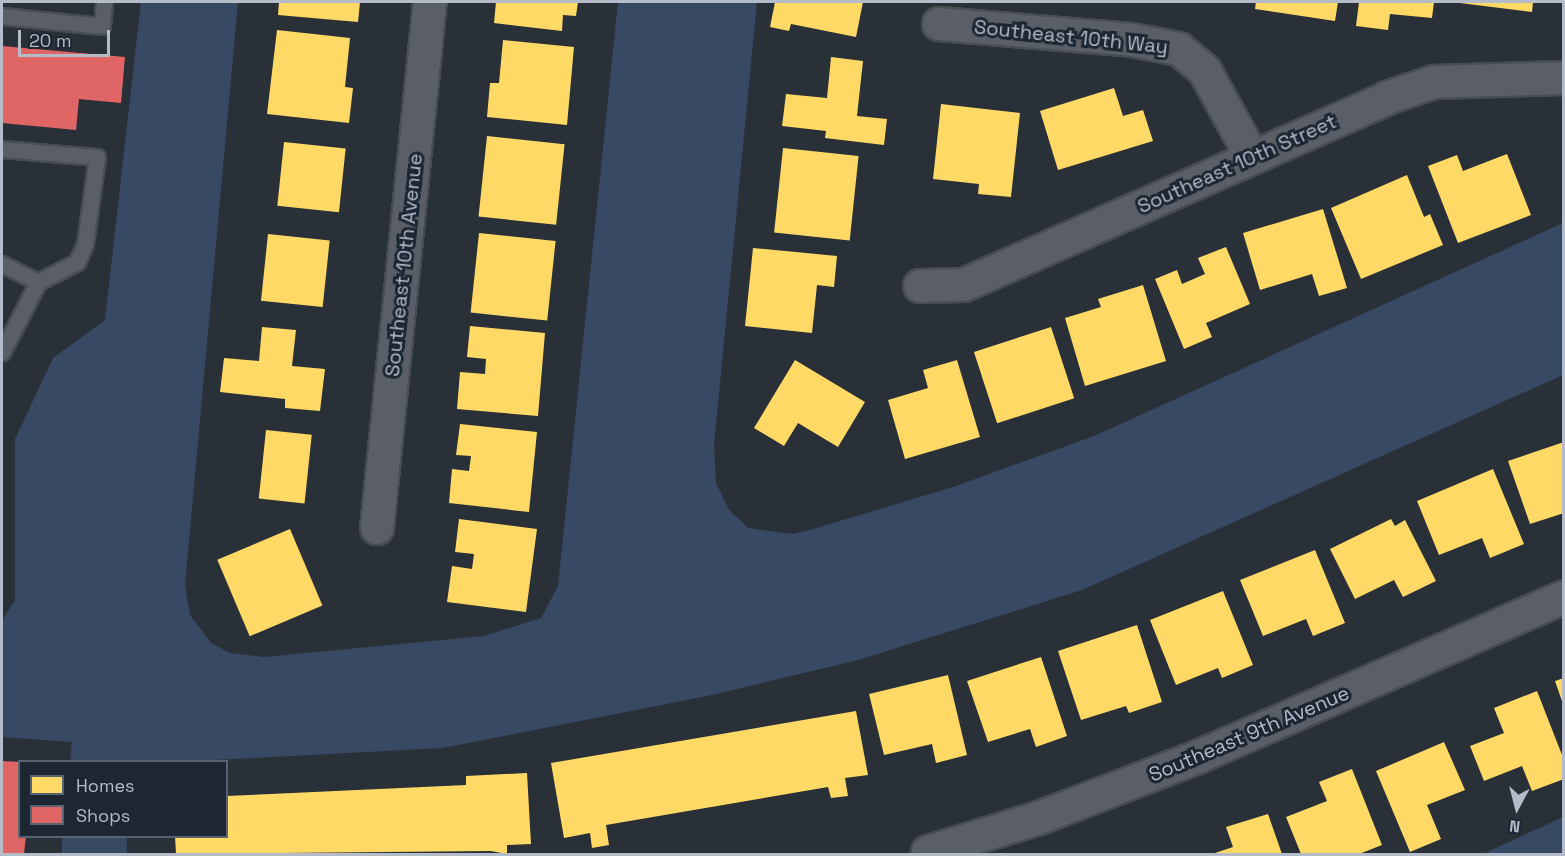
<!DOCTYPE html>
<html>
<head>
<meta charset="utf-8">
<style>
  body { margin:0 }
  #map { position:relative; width:1565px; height:856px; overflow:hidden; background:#2a3038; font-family:"Space Grotesk",sans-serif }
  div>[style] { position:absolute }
  .water>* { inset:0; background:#384963; transform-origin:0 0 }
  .homes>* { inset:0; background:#ffd966; transform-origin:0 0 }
  .shops>* { inset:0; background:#e06666 }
  .roads { filter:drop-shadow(2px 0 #484c53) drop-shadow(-2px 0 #484c53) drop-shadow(0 2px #484c53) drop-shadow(0 -2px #484c53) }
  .lane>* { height:15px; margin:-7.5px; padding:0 7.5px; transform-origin:7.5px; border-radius:7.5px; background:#5a5e66 }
  .street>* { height:32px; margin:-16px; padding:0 16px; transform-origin:16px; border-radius:16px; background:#5a5e66 }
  span { translate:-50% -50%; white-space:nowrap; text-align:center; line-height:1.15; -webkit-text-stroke:6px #1d2633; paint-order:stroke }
  .street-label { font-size:20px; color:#b4bcc9 }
  .frame { position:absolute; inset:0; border:3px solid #b4bcc9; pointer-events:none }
  .legend { position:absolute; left:18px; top:760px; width:210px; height:78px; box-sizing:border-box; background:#1d2633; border:2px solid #59626f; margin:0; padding:8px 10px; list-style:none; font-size:18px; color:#b4bcc9 }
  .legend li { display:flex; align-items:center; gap:12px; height:30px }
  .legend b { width:30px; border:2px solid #59626f }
  .north { position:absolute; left:1487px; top:778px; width:60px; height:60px; -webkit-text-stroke:4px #1d2633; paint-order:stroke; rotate:187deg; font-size:16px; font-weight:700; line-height:24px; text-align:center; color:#b4bcc9 }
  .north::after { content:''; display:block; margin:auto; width:21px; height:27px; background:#b4bcc9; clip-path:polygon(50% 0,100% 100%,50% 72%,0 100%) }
  .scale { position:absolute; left:18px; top:30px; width:92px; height:27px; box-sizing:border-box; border:3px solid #b4bcc9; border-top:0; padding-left:8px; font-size:18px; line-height:21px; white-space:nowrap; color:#b4bcc9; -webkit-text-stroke:4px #1d2633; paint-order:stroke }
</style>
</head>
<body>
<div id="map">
  <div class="water">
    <div style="clip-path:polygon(141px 2px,238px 2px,185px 585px,190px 615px,211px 643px,230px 653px,264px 657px,484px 636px,541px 618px,558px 586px,618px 2px,757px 2px,714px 445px,716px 483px,729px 510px,748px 528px,792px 534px,810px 530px,953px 487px,1094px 436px,1563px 223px,1563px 375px,1082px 590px,858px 660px,712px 695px,443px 748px,196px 761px,70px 761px,72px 742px,2px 737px,2px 621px,15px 600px,15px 439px,53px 358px,105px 320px)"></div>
    <div style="clip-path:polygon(1563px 817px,1563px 854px,1483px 854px)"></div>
    <div style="left:62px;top:837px;width:65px;height:17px"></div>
  </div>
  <div class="homes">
    <div style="clip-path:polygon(279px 2px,360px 2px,358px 22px,278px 15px)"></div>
    <div style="clip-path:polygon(496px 2px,578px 2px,576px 16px,563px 15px,562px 31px,494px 23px)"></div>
    <div style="clip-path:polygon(775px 2px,863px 2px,856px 37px,791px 24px,789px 31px,770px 27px)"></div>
    <div style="clip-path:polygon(1256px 2px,1338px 2px,1335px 21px,1255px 9px)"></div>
    <div style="clip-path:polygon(1359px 2px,1434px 2px,1432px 18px,1390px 14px,1388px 30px,1356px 26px)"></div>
    <div style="clip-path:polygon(1452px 2px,1533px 2px,1532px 12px)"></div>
    <div style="clip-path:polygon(277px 30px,350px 38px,345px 87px,353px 88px,349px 123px,267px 114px)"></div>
    <div style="clip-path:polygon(503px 40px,574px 47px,567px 125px,487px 117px,490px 83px,499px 83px)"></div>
    <div style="clip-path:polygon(831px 57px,863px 61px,857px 116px,887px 119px,884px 145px,825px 138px,826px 131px,782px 126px,786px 94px,827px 98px)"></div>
    <div style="clip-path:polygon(1114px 88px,1123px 116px,1143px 110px,1153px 141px,1058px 170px,1040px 111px)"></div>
    <div style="clip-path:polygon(941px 104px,1020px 113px,1011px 197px,978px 194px,979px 184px,933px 179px)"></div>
    <div style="left:487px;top:136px;width:78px;height:81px;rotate:6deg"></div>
    <div style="left:284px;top:142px;width:62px;height:64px;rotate:6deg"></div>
    <div style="left:783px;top:148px;width:76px;height:85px;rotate:6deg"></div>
    <div style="clip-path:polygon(1507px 154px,1531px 215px,1458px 243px,1428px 166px,1457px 155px,1463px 171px)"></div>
    <div style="clip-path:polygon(1407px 175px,1424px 217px,1430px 214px,1443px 245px,1361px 279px,1331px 208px)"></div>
    <div style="clip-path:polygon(1323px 209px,1347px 288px,1319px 296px,1312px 274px,1260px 290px,1243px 233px)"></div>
    <div style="left:479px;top:233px;width:77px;height:80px;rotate:6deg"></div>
    <div style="left:268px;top:234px;width:62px;height:67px;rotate:6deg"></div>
    <div style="clip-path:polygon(1226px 247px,1250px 304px,1206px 323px,1212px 337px,1184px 349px,1155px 279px,1177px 270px,1182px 284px,1205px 274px,1198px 258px)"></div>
    <div style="clip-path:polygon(753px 248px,837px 256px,834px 287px,817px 285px,812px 333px,745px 326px)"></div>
    <div style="clip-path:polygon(1143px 285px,1166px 361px,1085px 386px,1065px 318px,1101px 307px,1098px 299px)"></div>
    <div style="clip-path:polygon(470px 326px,545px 333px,538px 416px,457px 409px,460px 372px,485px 374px,486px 359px,467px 357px)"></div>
    <div style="clip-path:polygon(262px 327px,296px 330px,292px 366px,325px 369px,320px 411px,285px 408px,285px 399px,220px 392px,224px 358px,259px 361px)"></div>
    <div style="left:1051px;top:327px;width:75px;height:81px;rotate:72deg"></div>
    <div style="clip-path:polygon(795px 360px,865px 402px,838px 447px,798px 423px,784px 446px,754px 428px)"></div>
    <div style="clip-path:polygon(957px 360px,980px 437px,905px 459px,888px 400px,928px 388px,923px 370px)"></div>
    <div style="clip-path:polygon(460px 424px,537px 432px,529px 512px,449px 503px,452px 469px,469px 471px,471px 456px,456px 455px)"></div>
    <div style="left:266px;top:430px;width:46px;height:69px;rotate:6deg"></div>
    <div style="clip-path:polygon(1564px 442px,1564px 513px,1530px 524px,1508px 461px)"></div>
    <div style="clip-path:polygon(1493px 469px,1524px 544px,1490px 558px,1482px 538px,1439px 555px,1417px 501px)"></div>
    <div style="clip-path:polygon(459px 519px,537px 529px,526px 612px,447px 602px,452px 566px,472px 569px,474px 554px,455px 552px)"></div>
    <div style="clip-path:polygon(1391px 519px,1395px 526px,1405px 520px,1436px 581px,1403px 597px,1394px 580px,1355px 599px,1330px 549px)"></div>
    <div style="left:290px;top:529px;width:83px;height:79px;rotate:67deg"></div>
    <div style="clip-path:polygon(1315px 550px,1345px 623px,1313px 636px,1306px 619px,1263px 636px,1240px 580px)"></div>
    <div style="clip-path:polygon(1223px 591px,1253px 665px,1222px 678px,1218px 668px,1176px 685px,1150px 620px)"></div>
    <div style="clip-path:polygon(1137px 625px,1162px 702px,1129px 713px,1126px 706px,1081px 720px,1058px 651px)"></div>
    <div style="clip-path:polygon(1041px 657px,1067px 736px,1036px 747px,1030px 729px,988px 742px,967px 681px)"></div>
    <div style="clip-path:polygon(948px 675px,967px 755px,936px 763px,932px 744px,884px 755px,869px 694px)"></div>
    <div style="clip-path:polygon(1564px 678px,1564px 704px,1563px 704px,1555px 681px)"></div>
    <div style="clip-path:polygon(1537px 691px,1564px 760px,1564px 779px,1532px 791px,1522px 766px,1484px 781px,1470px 746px,1504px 733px,1494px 708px)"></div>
    <div style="clip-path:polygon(856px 711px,868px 775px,845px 778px,848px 796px,831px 798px,828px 787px,606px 825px,609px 845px,592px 848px,590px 833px,564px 838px,551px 763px)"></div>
    <div style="clip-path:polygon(1444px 742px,1465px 790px,1427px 805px,1441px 839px,1410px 852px,1376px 771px)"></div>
    <div style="clip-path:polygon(1352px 769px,1382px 845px,1359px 854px,1301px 854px,1286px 817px,1327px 801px,1319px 782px)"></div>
    <div style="clip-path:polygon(527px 773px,531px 844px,507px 845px,507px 854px,491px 851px,176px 854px,175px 836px,226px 836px,226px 796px,466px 785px,466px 776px)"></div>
    <div style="clip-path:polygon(1268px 814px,1282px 854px,1212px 854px,1233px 847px,1226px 827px)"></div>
  </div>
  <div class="shops">
    <div style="clip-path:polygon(2px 46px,125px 57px,121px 103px,79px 99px,76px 130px,2px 123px)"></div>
    <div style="clip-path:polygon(2px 761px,20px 762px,20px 836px,26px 836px,24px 854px,2px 854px)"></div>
  </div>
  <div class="roads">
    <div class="lane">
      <div style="left:2px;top:16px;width:100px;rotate:5.7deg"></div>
      <div style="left:102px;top:26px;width:24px;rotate:-85deg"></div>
      <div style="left:2px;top:149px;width:95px;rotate:4.8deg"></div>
      <div style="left:97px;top:157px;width:88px;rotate:97.9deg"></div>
      <div style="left:85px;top:244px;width:20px;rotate:114deg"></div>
      <div style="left:77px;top:262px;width:44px;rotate:152.9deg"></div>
      <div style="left:38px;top:282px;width:79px;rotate:117.2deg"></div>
      <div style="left:2px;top:264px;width:40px;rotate:26.6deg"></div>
    </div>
    <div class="street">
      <div style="left:939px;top:24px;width:194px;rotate:4.7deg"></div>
      <div style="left:1132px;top:40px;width:48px;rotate:10.8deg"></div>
      <div style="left:1179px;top:49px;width:34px;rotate:40deg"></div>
      <div style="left:1205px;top:71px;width:98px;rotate:61.3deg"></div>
      <div style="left:920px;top:286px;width:44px;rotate:-1.3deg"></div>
      <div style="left:964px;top:285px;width:462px;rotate:-23.8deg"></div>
      <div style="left:1387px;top:98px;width:50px;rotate:-18.8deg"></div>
      <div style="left:1434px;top:82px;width:130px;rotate:-1.8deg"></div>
      <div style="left:377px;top:528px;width:529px;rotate:-84.25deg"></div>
      <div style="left:928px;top:852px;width:116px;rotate:-17deg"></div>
      <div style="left:1039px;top:818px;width:170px;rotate:-21deg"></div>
      <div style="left:1198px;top:757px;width:399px;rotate:-23.6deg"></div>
    </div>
  </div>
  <div class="street-label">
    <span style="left:1071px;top:37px;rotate:6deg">Southeast 10th Way</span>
    <span style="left:1237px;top:164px;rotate:-24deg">Southeast 10th Street</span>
    <span style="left:404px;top:265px;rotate:-84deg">Southeast 10th Avenue</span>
    <span style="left:1249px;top:734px;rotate:-23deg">Southeast 9th Avenue</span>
  </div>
  <div class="frame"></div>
  <ul class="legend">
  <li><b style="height:16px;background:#ffd966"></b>Homes</li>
  <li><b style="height:16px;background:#e06666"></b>Shops</li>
  </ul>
  <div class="north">N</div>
  <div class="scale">20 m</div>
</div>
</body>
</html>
